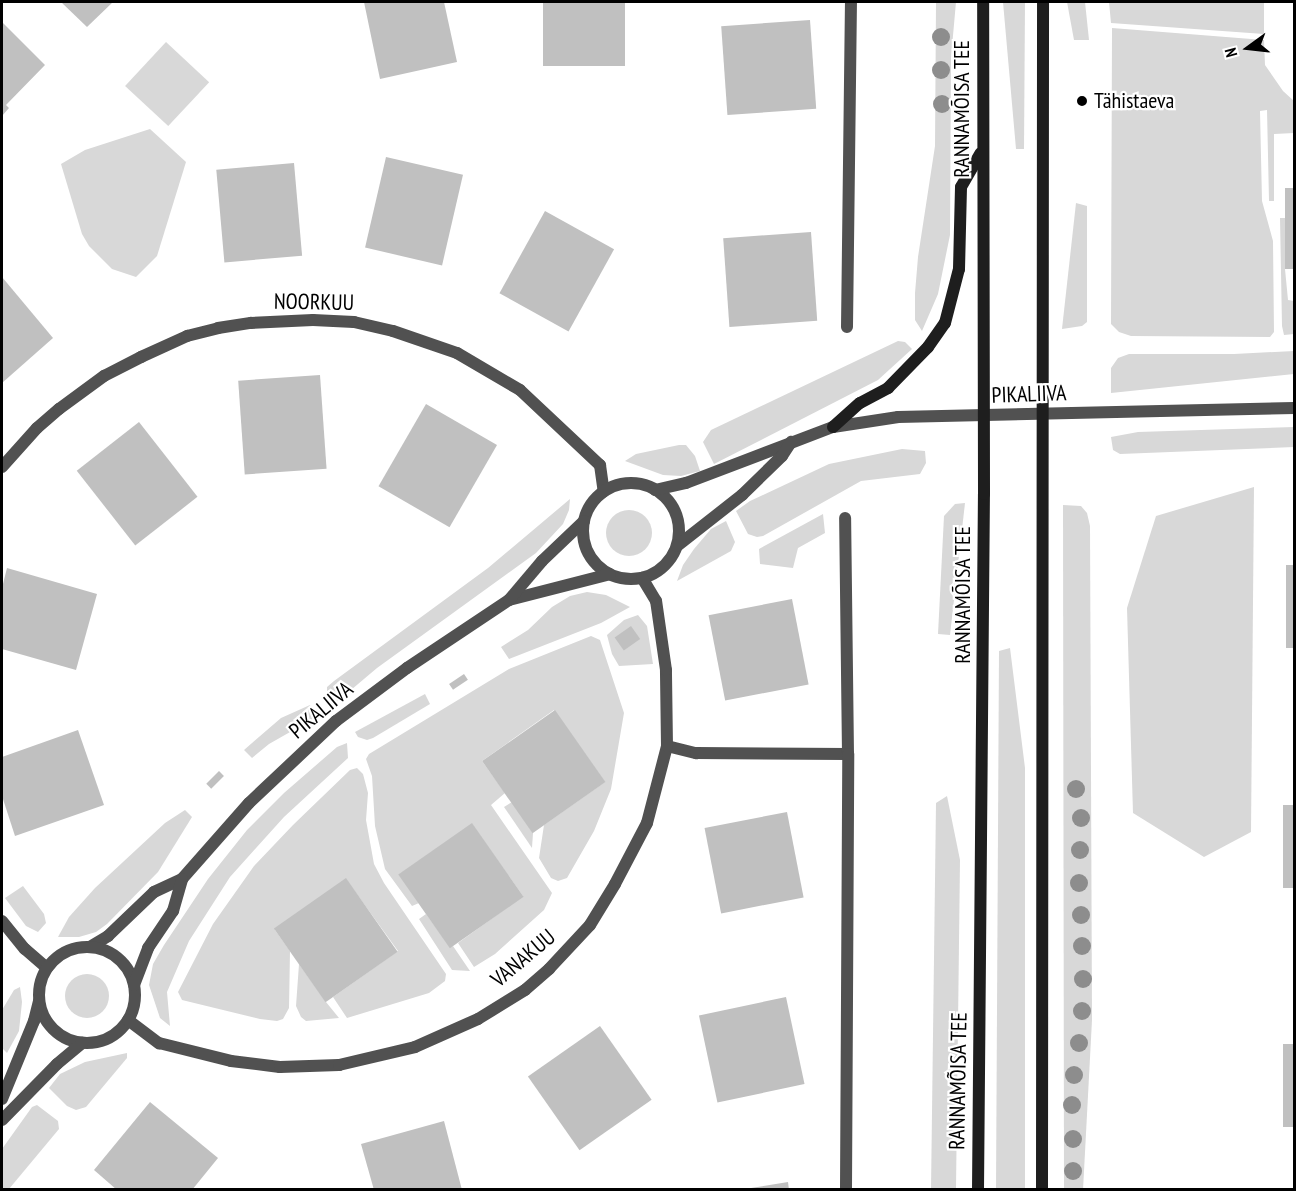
<!DOCTYPE html>
<html>
<head>
<meta charset="utf-8">
<style>
  body { margin:0 }
  #map { position:relative; width:1296px; height:1191px; overflow:hidden; background:#fff; font-family:"PT Sans Narrow",sans-serif }
  div>[style] { position:absolute }
  .green>* { inset:0; background:#d8d8d8; transform-origin:0 0 }
  .round { border-radius:50% }
  .building>* { inset:0; background:#c0c0c0; transform-origin:0 0 }
  .minor>* { height:12px; margin:-6px; padding:0 6px; transform-origin:6px; border-radius:6px; background:#515151 }
  .minor>.ring { margin:-6px; padding:0; box-sizing:content-box; background:none; border:12px solid #515151; border-radius:50% }
  .secondary>* { height:12px; margin:-6px; padding:0 6px; transform-origin:6px; border-radius:6px; background:#1e1e1e }
  .trees>* { width:18px; height:18px; margin:-9px; border-radius:50%; background:#8d8d8d }
  .dots>* { width:16px; height:16px; translate:-50% -50%; box-sizing:border-box; border:3px solid #fff; border-radius:50% }
  span { translate:-50% -50%; white-space:nowrap; text-align:center; line-height:1.15; -webkit-text-stroke:4.5px #fff; paint-order:stroke }
  .poi-label { font-size:22px; color:#000 }
  .left { translate:0 -50%; text-align:left }
  .street-label { font-size:22px; color:#000 }
  .frame { position:absolute; inset:0; border:3px solid #000; pointer-events:none }
  .north { position:absolute; left:1218px; top:18px; width:60px; height:60px; -webkit-text-stroke:4px #fff; paint-order:stroke; rotate:255deg; font-size:16px; font-weight:700; line-height:24px; text-align:center; color:#000 }
  .north::after { content:''; display:block; margin:auto; width:21px; height:27px; background:#000; clip-path:polygon(50% 0,100% 100%,50% 72%,0 100%) }
</style>
</head>
<body>
<div id="map">
  <div class="green">
    <div style="clip-path:polygon(936px 2px,956px 2px,951px 58px,950px 235px,938px 294px,922px 331px,915px 320px,915px 293px,918px 257px,935px 146px)"></div>
    <div style="clip-path:polygon(1003px 2px,1025px 2px,1024px 149px,1016px 149px)"></div>
    <div style="clip-path:polygon(1067px 2px,1085px 2px,1089px 40px,1074px 40px)"></div>
    <div style="clip-path:polygon(1109px 2px,1264px 2px,1264px 34px,1111px 23px)"></div>
    <div style="clip-path:polygon(1112px 28px,1264px 40px,1265px 65px,1283px 91px,1294px 101px,1294px 133px,1274px 134px,1274px 201px,1269px 201px,1267px 110px,1260px 111px,1262px 201px,1273px 241px,1274px 332px,1270px 337px,1131px 336px,1119px 332px,1111px 324px)"></div>
    <div style="left:166px;top:42px;width:59px;height:60px;rotate:43deg"></div>
    <div style="clip-path:polygon(150px 129px,186px 162px,157px 256px,136px 277px,112px 269px,89px 246px,82px 234px,61px 164px,85px 150px)"></div>
    <div style="clip-path:polygon(1076px 203px,1087px 206px,1087px 322px,1082px 326px,1062px 329px)"></div>
    <div style="clip-path:polygon(1280px 218px,1286px 218px,1285px 269px,1288px 300px,1294px 301px,1294px 334px,1284px 335px,1282px 326px)"></div>
    <div style="clip-path:polygon(898px 341px,905px 342px,912px 349px,878px 380px,714px 464px,703px 442px,711px 430px)"></div>
    <div style="clip-path:polygon(1294px 351px,1294px 374px,1111px 393px,1111px 368px,1118px 358px,1129px 354px,1234px 354px)"></div>
    <div style="clip-path:polygon(1294px 427px,1294px 447px,1120px 454px,1113px 450px,1111px 437px,1138px 432px)"></div>
    <div style="clip-path:polygon(679px 445px,686px 445px,695px 456px,700px 471px,681px 476px,663px 475px,625px 461px,636px 454px)"></div>
    <div style="clip-path:polygon(902px 449px,925px 451px,926px 463px,920px 474px,861px 481px,763px 536px,757px 537px,748px 534px,736px 511px,750px 501px,829px 464px)"></div>
    <div style="clip-path:polygon(1254px 487px,1251px 832px,1204px 857px,1133px 813px,1127px 608px,1156px 516px)"></div>
    <div style="clip-path:polygon(570px 499px,569px 510px,563px 524px,536px 553px,377px 668px,332px 706px,327px 697px,327px 687px,334px 681px,488px 568px)"></div>
    <div style="clip-path:polygon(965px 503px,950px 635px,938px 634px,944px 516px,955px 504px)"></div>
    <div style="clip-path:polygon(1063px 505px,1081px 506px,1087px 513px,1090px 526px,1092px 1020px,1083px 1190px,1064px 1189px)"></div>
    <div class="round" style="left:606px;top:510px;width:46px;height:46px"></div>
    <div style="clip-path:polygon(823px 514px,825px 533px,798px 548px,793px 568px,760px 564px,759px 549px)"></div>
    <div style="clip-path:polygon(726px 521px,735px 542px,731px 551px,677px 581px,683px 565px,694px 549px,711px 529px)"></div>
    <div style="clip-path:polygon(587px 592px,606px 595px,630px 607px,601px 623px,509px 659px,501px 647px,528px 630px,552px 607px,570px 596px)"></div>
    <div style="clip-path:polygon(638px 615px,647px 626px,653px 664px,619px 666px,612px 654px,607px 635px,624px 620px)"></div>
    <div style="clip-path:polygon(591px 636px,600px 640px,624px 713px,611px 789px,594px 831px,567px 878px,558px 881px,551px 878px,539px 858px,544px 825px,605px 782px,554px 710px,482px 761px,505px 793px,491px 805px,552px 893px,544px 910px,495px 954px,474px 967px,458px 943px,523px 896px,472px 824px,400px 874px,419px 903px,412px 906px,385px 869px,375px 826px,372px 776px,366px 759px,369px 754px,509px 669px)"></div>
    <div style="clip-path:polygon(1010px 648px,1025px 768px,1025px 1189px,996px 1190px,999px 651px)"></div>
    <div style="clip-path:polygon(425px 694px,430px 704px,373px 738px,367px 740px,358px 737px,355px 732px)"></div>
    <div style="clip-path:polygon(310px 705px,320px 715px,269px 744px,252px 758px,244px 750px,281px 718px)"></div>
    <div style="clip-path:polygon(347px 743px,348px 758px,284px 817px,230px 877px,189px 941px,167px 992px,170px 1026px,160px 1018px,149px 985px,153px 964px,164px 945px,208px 879px,247px 830px,284px 793px,337px 747px)"></div>
    <div style="clip-path:polygon(357px 768px,363px 774px,368px 793px,366px 820px,374px 864px,384px 883px,446px 974px,445px 981px,429px 993px,347px 1018px,333px 997px,398px 951px,346px 879px,275px 930px,290px 951px,289px 1008px,283px 1019px,277px 1021px,260px 1019px,182px 1000px,178px 992px,213px 924px,254px 866px,293px 825px,350px 770px)"></div>
    <div style="clip-path:polygon(947px 796px,960px 860px,956px 1189px,931px 1190px,936px 803px)"></div>
    <div style="clip-path:polygon(512px 802px,533px 833px,532px 848px,504px 807px)"></div>
    <div style="clip-path:polygon(185px 810px,192px 817px,158px 872px,107px 924px,96px 932px,79px 937px,58px 937px,69px 917px,95px 888px,165px 823px)"></div>
    <div style="clip-path:polygon(23px 886px,44px 914px,46px 923px,38px 932px,26px 926px,5px 898px)"></div>
    <div style="clip-path:polygon(426px 914px,450px 947px,453px 946px,470px 971px,452px 970px,419px 919px)"></div>
    <div style="clip-path:polygon(299px 964px,326px 1002px,339px 1018px,306px 1021px,301px 1017px,296px 1006px)"></div>
    <div class="round" style="left:65px;top:974px;width:44px;height:44px"></div>
    <div style="clip-path:polygon(20px 987px,22px 1002px,19px 1031px,7px 1053px,2px 1048px,2px 1010px,14px 990px)"></div>
    <div style="clip-path:polygon(127px 1053px,127px 1058px,86px 1107px,76px 1110px,67px 1106px,49px 1088px,60px 1074px,85px 1062px)"></div>
    <div style="clip-path:polygon(37px 1105px,58px 1121px,59px 1129px,9px 1189px,2px 1189px,2px 1149px,32px 1107px)"></div>
  </div>
  <div class="building">
    <div style="clip-path:polygon(61px 2px,113px 2px,87px 27px)"></div>
    <div style="clip-path:polygon(364px 2px,444px 2px,457px 62px,380px 79px)"></div>
    <div style="left:543px;top:2px;width:82px;height:64px"></div>
    <div style="left:810px;top:20px;width:89px;height:89px;rotate:86deg"></div>
    <div style="clip-path:polygon(2px 22px,45px 65px,6px 105px,9px 108px,2px 116px)"></div>
    <div style="left:386px;top:157px;width:79px;height:93px;rotate:13deg"></div>
    <div style="left:294px;top:163px;width:93px;height:78px;rotate:85deg"></div>
    <div style="left:1285px;top:188px;width:9px;height:81px"></div>
    <div style="left:545px;top:211px;width:79px;height:94px;rotate:29deg"></div>
    <div style="left:811px;top:232px;width:89px;height:88px;rotate:86deg"></div>
    <div style="clip-path:polygon(2px 277px,53px 338px,2px 383px)"></div>
    <div style="left:320px;top:375px;width:94px;height:82px;rotate:86deg"></div>
    <div style="left:426px;top:404px;width:82px;height:95px;rotate:30deg"></div>
    <div style="left:139px;top:422px;width:95px;height:79px;rotate:52deg"></div>
    <div style="left:1286px;top:565px;width:8px;height:83px"></div>
    <div style="clip-path:polygon(7px 568px,97px 594px,76px 670px,2px 649px,2px 588px)"></div>
    <div style="left:792px;top:599px;width:87px;height:85px;rotate:79deg"></div>
    <div style="left:631px;top:626px;width:16px;height:20px;rotate:55deg"></div>
    <div style="left:464px;top:674px;width:7px;height:18px;rotate:56deg"></div>
    <div style="left:555px;top:710px;width:88px;height:89px;rotate:55deg"></div>
    <div style="clip-path:polygon(78px 730px,104px 805px,15px 836px,2px 796px,2px 757px)"></div>
    <div style="left:219px;top:771px;width:7px;height:18px;rotate:45deg"></div>
    <div style="left:1294px;top:805px;width:83px;height:11px;rotate:90deg"></div>
    <div style="left:787px;top:812px;width:87px;height:84px;rotate:79deg"></div>
    <div style="left:472px;top:823px;width:90px;height:90px;rotate:55deg"></div>
    <div style="left:346px;top:878px;width:90px;height:88px;rotate:55deg"></div>
    <div style="left:786px;top:997px;width:89px;height:89px;rotate:78deg"></div>
    <div style="left:600px;top:1026px;width:90px;height:88px;rotate:55deg"></div>
    <div style="left:1283px;top:1044px;width:11px;height:83px"></div>
    <div style="clip-path:polygon(150px 1102px,218px 1158px,192px 1190px,117px 1190px,94px 1170px)"></div>
    <div style="clip-path:polygon(444px 1121px,462px 1190px,374px 1190px,361px 1144px)"></div>
    <div style="clip-path:polygon(788px 1182px,789px 1190px,751px 1190px,751px 1188px)"></div>
  </div>
  <div class="minor">
    <div style="left:847px;top:327px;width:325px;rotate:-89.3deg"></div>
    <div style="left:2px;top:467px;width:52px;rotate:-48.1deg"></div>
    <div style="left:37px;top:428px;width:29px;rotate:-41deg"></div>
    <div style="left:59px;top:409px;width:56px;rotate:-36.3deg"></div>
    <div style="left:104px;top:376px;width:42px;rotate:-27.2deg"></div>
    <div style="left:141px;top:357px;width:51px;rotate:-24.5deg"></div>
    <div style="left:187px;top:336px;width:32px;rotate:-14deg"></div>
    <div style="left:218px;top:328px;width:33px;rotate:-9deg"></div>
    <div style="left:251px;top:323px;width:62px;rotate:-2.8deg"></div>
    <div style="left:313px;top:320px;width:41px;rotate:2.8deg"></div>
    <div style="left:354px;top:322px;width:40px;rotate:13deg"></div>
    <div style="left:393px;top:331px;width:68px;rotate:19deg"></div>
    <div style="left:457px;top:353px;width:73px;rotate:30.4deg"></div>
    <div style="left:520px;top:390px;width:110px;rotate:43.2deg"></div>
    <div style="left:600px;top:465px;width:27px;rotate:82deg"></div>
    <div class="ring" style="left:583px;top:483px;width:84px;height:84px"></div>
    <div style="left:655px;top:490px;width:32px;rotate:-13deg"></div>
    <div style="left:686px;top:483px;width:157px;rotate:-20.9deg"></div>
    <div style="left:833px;top:427px;width:66px;rotate:-8.7deg"></div>
    <div style="left:898px;top:417px;width:396px;rotate:-1.3deg"></div>
    <div style="left:677px;top:546px;width:83px;rotate:-38.1deg"></div>
    <div style="left:742px;top:495px;width:56px;rotate:-44.3deg"></div>
    <div style="left:782px;top:456px;width:17px;rotate:-57deg"></div>
    <div style="left:509px;top:600px;width:104px;rotate:-14.4deg"></div>
    <div style="left:667px;top:746px;width:30px;rotate:14deg"></div>
    <div style="left:696px;top:753px;width:152px;rotate:0.4deg"></div>
    <div style="left:848px;top:754px;width:236px;rotate:-90.7deg"></div>
    <div style="left:2px;top:921px;width:36px;rotate:51deg"></div>
    <div style="left:25px;top:949px;width:29px;rotate:41deg"></div>
    <div style="left:90px;top:947px;width:21px;rotate:-31deg"></div>
    <div style="left:108px;top:936px;width:64px;rotate:-43.7deg"></div>
    <div style="left:154px;top:892px;width:31px;rotate:-25deg"></div>
    <div style="left:182px;top:879px;width:101px;rotate:-48.6deg"></div>
    <div style="left:249px;top:803px;width:120px;rotate:-43.3deg"></div>
    <div style="left:336px;top:721px;width:89px;rotate:-36.7deg"></div>
    <div style="left:407px;top:668px;width:123px;rotate:-33.7deg"></div>
    <div style="left:509px;top:600px;width:51px;rotate:-49.8deg"></div>
    <div style="left:542px;top:561px;width:58px;rotate:-43.6deg"></div>
    <div class="ring" style="left:39px;top:947px;width:84px;height:84px"></div>
    <div style="left:134px;top:985px;width:40px;rotate:-69deg"></div>
    <div style="left:148px;top:948px;width:45px;rotate:-56deg"></div>
    <div style="left:173px;top:911px;width:33px;rotate:-74deg"></div>
    <div style="left:128px;top:1020px;width:39px;rotate:37deg"></div>
    <div style="left:159px;top:1043px;width:74px;rotate:14deg"></div>
    <div style="left:231px;top:1061px;width:49px;rotate:7deg"></div>
    <div style="left:280px;top:1067px;width:59px;rotate:-1.9deg"></div>
    <div style="left:339px;top:1065px;width:78px;rotate:-13.3deg"></div>
    <div style="left:415px;top:1047px;width:69px;rotate:-24deg"></div>
    <div style="left:478px;top:1019px;width:55px;rotate:-31.7deg"></div>
    <div style="left:525px;top:990px;width:32px;rotate:-41deg"></div>
    <div style="left:549px;top:969px;width:60px;rotate:-47deg"></div>
    <div style="left:590px;top:925px;width:48px;rotate:-58.6deg"></div>
    <div style="left:615px;top:884px;width:69px;rotate:-62.3deg"></div>
    <div style="left:647px;top:823px;width:80px;rotate:-75.4deg"></div>
    <div style="left:667px;top:746px;width:76px;rotate:-90.8deg"></div>
    <div style="left:666px;top:670px;width:70px;rotate:-98.2deg"></div>
    <div style="left:656px;top:601px;width:27px;rotate:-121deg"></div>
    <div style="left:2px;top:1099px;width:84px;rotate:-67.7deg"></div>
    <div style="left:34px;top:1021px;width:21px;rotate:-76deg"></div>
    <div style="left:2px;top:1120px;width:78px;rotate:-45.5deg"></div>
    <div style="left:57px;top:1064px;width:33px;rotate:-40deg"></div>
    <div style="left:846px;top:1190px;width:436px;rotate:-89.7deg"></div>
  </div>
  <div class="secondary">
    <div style="left:833px;top:427px;width:36px;rotate:-42deg"></div>
    <div style="left:860px;top:403px;width:32px;rotate:-28deg"></div>
    <div style="left:888px;top:388px;width:57px;rotate:-45.7deg"></div>
    <div style="left:928px;top:347px;width:29px;rotate:-55deg"></div>
    <div style="left:945px;top:323px;width:56px;rotate:-75.5deg"></div>
    <div style="left:959px;top:269px;width:82px;rotate:-88.6deg"></div>
    <div style="left:961px;top:187px;width:39px;rotate:-60deg"></div>
    <div style="left:978px;top:1190px;width:696px;rotate:-89.51deg"></div>
    <div style="left:984px;top:494px;width:492px;rotate:-90.1deg"></div>
    <div style="left:1042px;top:1190px;width:1188px;rotate:-89.95deg"></div>
  </div>
  <div class="trees">
    <div style="left:941px;top:37px"></div>
    <div style="left:941px;top:70px"></div>
    <div style="left:942px;top:104px"></div>
    <div style="left:1076px;top:789px"></div>
    <div style="left:1081px;top:818px"></div>
    <div style="left:1080px;top:850px"></div>
    <div style="left:1079px;top:883px"></div>
    <div style="left:1081px;top:915px"></div>
    <div style="left:1082px;top:946px"></div>
    <div style="left:1083px;top:979px"></div>
    <div style="left:1082px;top:1011px"></div>
    <div style="left:1079px;top:1043px"></div>
    <div style="left:1074px;top:1075px"></div>
    <div style="left:1072px;top:1105px"></div>
    <div style="left:1073px;top:1139px"></div>
    <div style="left:1073px;top:1171px"></div>
  </div>
  <div class="dots">
    <div style="left:1082px;top:101px;background:#000"></div>
  </div>
  <div class="poi-label">
    <span class="left" style="left:1094px;top:101px">Tähistaeva</span>
  </div>
  <div class="street-label">
    <span style="left:962px;top:109px;rotate:-90deg">RANNAMÕISA TEE</span>
    <span style="left:314px;top:302px;rotate:1deg">NOORKUU</span>
    <span style="left:1029px;top:394px;rotate:-2deg">PIKALIIVA</span>
    <span style="left:963px;top:595px;rotate:-90deg">RANNAMÕISA TEE</span>
    <span style="left:321px;top:710px;rotate:-40deg">PIKALIIVA</span>
    <span style="left:523px;top:958px;rotate:-40deg">VANAKUU</span>
    <span style="left:958px;top:1081px;rotate:-89deg">RANNAMÕISA TEE</span>
  </div>
  <div class="frame"></div>
  <div class="north">N</div>
</div>
</body>
</html>
